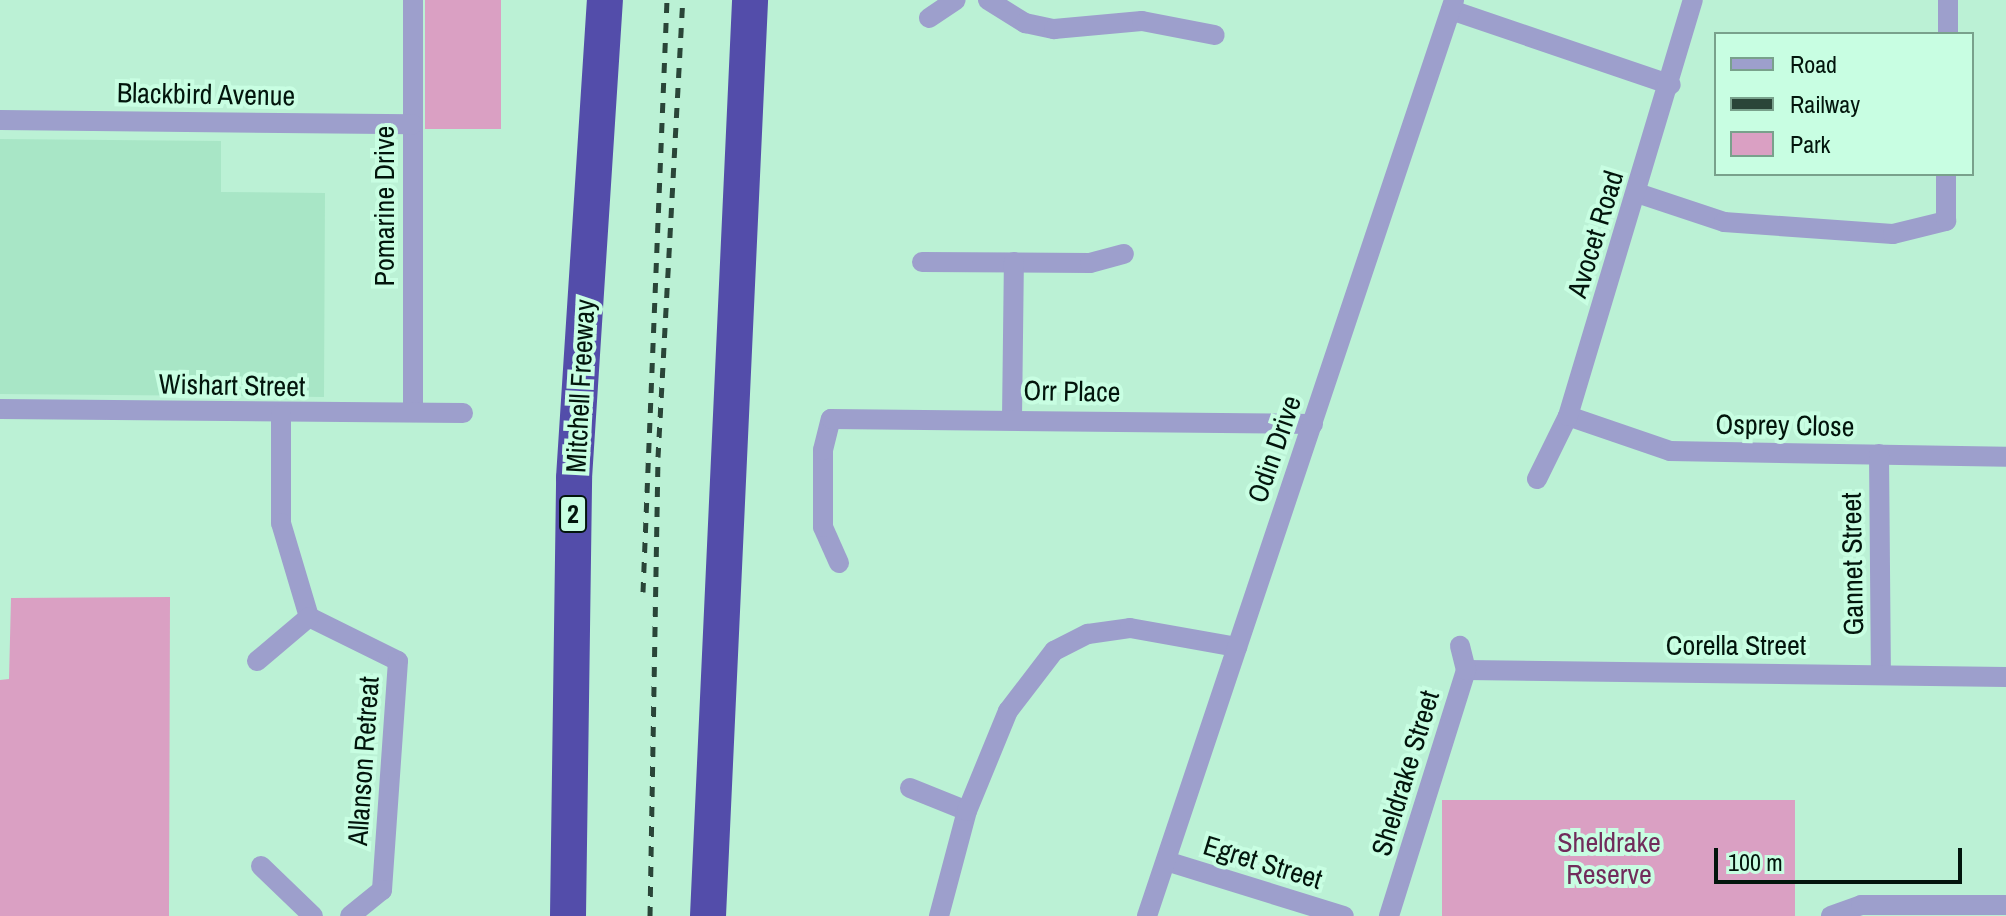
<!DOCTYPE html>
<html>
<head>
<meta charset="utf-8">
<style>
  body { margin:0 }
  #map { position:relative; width:2006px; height:916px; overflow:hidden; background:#bbf1d5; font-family:"Archivo Narrow",sans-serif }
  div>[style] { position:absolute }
  .built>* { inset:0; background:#a8e6c6 }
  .green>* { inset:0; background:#daa0c3; transform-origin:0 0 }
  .street>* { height:20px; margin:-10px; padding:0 10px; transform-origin:10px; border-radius:10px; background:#9d9fcc }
  .highway>* { height:36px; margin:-18px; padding:0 18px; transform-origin:18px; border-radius:18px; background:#534daa }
  .rail>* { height:5px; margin-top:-2.5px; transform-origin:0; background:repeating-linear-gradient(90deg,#2a4538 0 10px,transparent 0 20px) }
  span { translate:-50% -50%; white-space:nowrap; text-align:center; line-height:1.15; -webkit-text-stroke:8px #c8fee2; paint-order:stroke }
  .shield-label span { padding:2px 6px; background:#c8fee2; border:2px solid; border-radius:6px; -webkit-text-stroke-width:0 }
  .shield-label { font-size:26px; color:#02150c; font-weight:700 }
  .street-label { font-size:28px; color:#02150c }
  .park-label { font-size:28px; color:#712c5b }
  .legend { position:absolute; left:1714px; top:32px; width:260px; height:144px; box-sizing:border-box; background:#c8fee2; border:2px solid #79a18c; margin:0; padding:10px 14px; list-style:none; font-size:24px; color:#02150c }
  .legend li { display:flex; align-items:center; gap:16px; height:40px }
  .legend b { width:40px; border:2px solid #79a18c }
  .scale { position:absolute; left:1714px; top:848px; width:248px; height:36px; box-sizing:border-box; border:4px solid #02150c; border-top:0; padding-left:10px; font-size:24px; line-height:28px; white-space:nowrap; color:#02150c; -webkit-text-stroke:6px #c8fee2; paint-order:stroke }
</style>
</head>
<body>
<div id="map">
  <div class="built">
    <div style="clip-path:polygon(0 139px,221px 141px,221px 192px,325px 193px,324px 397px,0 394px)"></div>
  </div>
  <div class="green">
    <div style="left:425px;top:0;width:76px;height:129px"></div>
    <div style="clip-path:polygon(170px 597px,169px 916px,0 916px,0 680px,9px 679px,11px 598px)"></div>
    <div style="left:1442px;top:800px;width:353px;height:123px"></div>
  </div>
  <div class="street">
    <div style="left:413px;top:0;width:412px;rotate:90deg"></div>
    <div style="left:988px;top:0;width:44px;rotate:31.9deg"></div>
    <div style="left:1025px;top:23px;width:30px;rotate:12deg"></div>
    <div style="left:1054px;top:29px;width:88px;rotate:-5.2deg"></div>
    <div style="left:1142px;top:21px;width:74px;rotate:10.9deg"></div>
    <div style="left:1451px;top:10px;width:232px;rotate:18.8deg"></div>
    <div style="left:929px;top:18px;width:32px;rotate:-34deg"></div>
    <div style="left:1948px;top:34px;width:34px;rotate:-90deg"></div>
    <div style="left:0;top:120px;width:412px;rotate:0.6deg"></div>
    <div style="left:1637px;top:193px;width:92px;rotate:18.4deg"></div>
    <div style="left:1724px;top:222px;width:169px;rotate:4.1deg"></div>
    <div style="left:1893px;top:234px;width:55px;rotate:-13.8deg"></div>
    <div style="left:1946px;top:221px;width:47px;rotate:-90deg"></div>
    <div style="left:922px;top:262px;width:168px;rotate:0.3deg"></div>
    <div style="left:1090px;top:263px;width:35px;rotate:-15deg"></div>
    <div style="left:0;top:409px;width:463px;rotate:0.5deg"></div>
    <div style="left:281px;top:414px;width:109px;rotate:90deg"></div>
    <div style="left:281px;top:523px;width:98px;rotate:73.4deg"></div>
    <div style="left:309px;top:617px;width:99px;rotate:26.3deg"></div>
    <div style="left:398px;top:661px;width:230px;rotate:94deg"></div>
    <div style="left:382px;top:890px;width:41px;rotate:140.9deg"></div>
    <div style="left:1568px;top:416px;width:108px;rotate:18.9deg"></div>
    <div style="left:1670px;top:451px;width:336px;rotate:1deg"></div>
    <div style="left:1012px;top:418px;width:156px;rotate:-89.3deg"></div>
    <div style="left:1879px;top:454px;width:219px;rotate:89.5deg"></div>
    <div style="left:1537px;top:479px;width:70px;rotate:-63.8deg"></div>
    <div style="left:1568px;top:416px;width:434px;rotate:-73.3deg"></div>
    <div style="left:839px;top:563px;width:39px;rotate:-114deg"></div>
    <div style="left:823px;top:527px;width:77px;rotate:-90deg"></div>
    <div style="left:823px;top:450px;width:32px;rotate:-76deg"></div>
    <div style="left:831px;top:419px;width:482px;rotate:0.6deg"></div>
    <div style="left:257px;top:661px;width:68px;rotate:-40.2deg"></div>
    <div style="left:1466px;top:670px;width:540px;rotate:0.74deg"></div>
    <div style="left:910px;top:788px;width:61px;rotate:22deg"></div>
    <div style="left:1166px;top:861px;width:186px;rotate:17.2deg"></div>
    <div style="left:261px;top:866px;width:72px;rotate:43.9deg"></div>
    <div style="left:939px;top:916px;width:109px;rotate:-75.1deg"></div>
    <div style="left:967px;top:811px;width:108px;rotate:-67.7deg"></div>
    <div style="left:1008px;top:711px;width:76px;rotate:-52.5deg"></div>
    <div style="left:1054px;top:651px;width:38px;rotate:-27deg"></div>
    <div style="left:1088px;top:634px;width:42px;rotate:-8.1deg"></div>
    <div style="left:1130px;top:628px;width:109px;rotate:10.1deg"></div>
    <div style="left:1147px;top:916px;width:966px;rotate:-71.47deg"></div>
    <div style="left:1389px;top:916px;width:258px;rotate:-72.6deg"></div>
    <div style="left:1466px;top:670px;width:25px;rotate:-104deg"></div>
    <div style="left:1831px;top:916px;width:32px;rotate:-20deg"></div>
    <div style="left:1861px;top:905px;width:145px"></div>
  </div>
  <div class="highway">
    <div style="left:568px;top:916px;width:438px;rotate:-89.2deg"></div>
    <div style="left:574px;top:478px;width:479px;rotate:-86.3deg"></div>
    <div style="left:708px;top:916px;width:917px;rotate:-87.37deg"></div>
  </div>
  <div class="rail">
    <div style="left:643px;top:592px;width:592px;rotate:-87.68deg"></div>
    <div style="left:650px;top:916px;width:459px;rotate:-89deg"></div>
    <div style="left:658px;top:457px;width:458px;rotate:-86.9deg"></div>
  </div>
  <div class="shield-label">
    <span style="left:573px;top:514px">2</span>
  </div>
  <div class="street-label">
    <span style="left:206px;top:94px;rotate:1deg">Blackbird Avenue</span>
    <span style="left:384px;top:206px;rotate:-90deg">Pomarine Drive</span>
    <span style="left:1595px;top:234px;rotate:-73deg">Avocet Road</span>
    <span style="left:232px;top:385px;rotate:1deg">Wishart Street</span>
    <span style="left:580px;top:386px;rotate:-87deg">Mitchell Freeway</span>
    <span style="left:1072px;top:391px;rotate:1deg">Orr Place</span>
    <span style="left:1785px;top:425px;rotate:1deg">Osprey Close</span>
    <span style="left:1274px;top:449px;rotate:-71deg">Odin Drive</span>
    <span style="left:1852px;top:564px;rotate:-91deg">Gannet Street</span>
    <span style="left:1736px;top:645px">Corella Street</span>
    <span style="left:363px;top:761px;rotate:-86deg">Allanson Retreat</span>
    <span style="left:1405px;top:773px;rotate:-73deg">Sheldrake Street</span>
    <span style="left:1263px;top:862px;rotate:17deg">Egret Street</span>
  </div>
  <div class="park-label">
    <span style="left:1609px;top:858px">Sheldrake<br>Reserve</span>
  </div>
  <ul class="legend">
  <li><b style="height:10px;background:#9d9fcc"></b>Road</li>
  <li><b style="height:10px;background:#2a4538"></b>Railway</li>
  <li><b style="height:22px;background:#daa0c3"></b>Park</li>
  </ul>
  <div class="scale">100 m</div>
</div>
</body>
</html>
